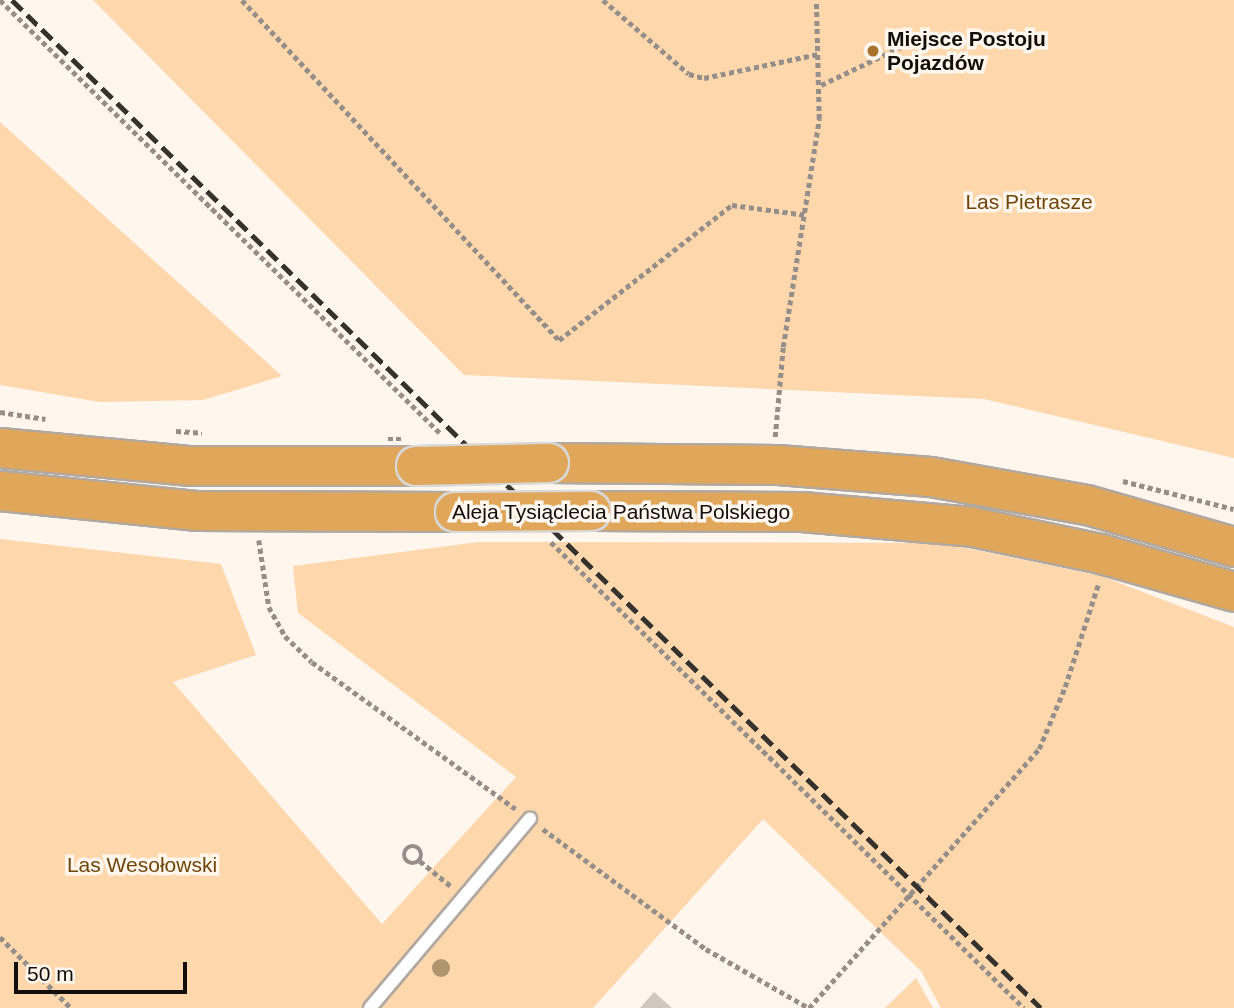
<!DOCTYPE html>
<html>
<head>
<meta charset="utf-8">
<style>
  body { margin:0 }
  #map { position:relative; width:1234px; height:1008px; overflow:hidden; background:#fff6ed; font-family:Arial,sans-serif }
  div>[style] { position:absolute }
  .green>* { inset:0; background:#fed7ac }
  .building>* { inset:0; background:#d0c8bf }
  .path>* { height:4.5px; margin-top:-2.25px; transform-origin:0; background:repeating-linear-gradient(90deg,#968f89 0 5px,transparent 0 8.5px) }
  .path>.ring { margin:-2.25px; padding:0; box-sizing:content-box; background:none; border:4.5px solid #968f89; border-radius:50% }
  .roads { filter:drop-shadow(2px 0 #b1a9a1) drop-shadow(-2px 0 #b1a9a1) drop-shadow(0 2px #b1a9a1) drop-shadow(0 -2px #b1a9a1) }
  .service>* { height:12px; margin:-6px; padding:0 6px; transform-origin:6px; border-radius:6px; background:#fff }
  .trunk>* { height:38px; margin:-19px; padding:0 19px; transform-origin:19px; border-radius:19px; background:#e0a75a }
  .rail>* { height:5px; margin-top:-2.5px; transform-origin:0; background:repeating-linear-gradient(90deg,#35312d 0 14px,transparent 0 21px) }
  .path-bridge>* { height:4.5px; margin-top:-2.25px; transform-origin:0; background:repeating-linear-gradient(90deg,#968f89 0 5px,transparent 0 8.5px) }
  .bridges { filter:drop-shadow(2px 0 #d9d8d8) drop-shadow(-2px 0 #d9d8d8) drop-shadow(0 2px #d9d8d8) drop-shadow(0 -2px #d9d8d8) }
  .trunk-bridge>* { height:38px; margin:-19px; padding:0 19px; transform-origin:19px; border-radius:19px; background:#e0a75a }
  .trees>* { width:18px; height:18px; margin:-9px; border-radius:50%; background:#b09570 }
  .dots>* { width:19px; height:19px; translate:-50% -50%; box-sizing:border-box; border:4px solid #fff6ed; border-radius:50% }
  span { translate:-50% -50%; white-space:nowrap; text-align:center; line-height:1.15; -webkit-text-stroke:7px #fff6ed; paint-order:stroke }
  .poi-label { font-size:21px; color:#110e0b; font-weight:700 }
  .left { translate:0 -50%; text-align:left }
  .park-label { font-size:21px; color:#6f460a }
  .street-label { font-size:21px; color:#110e0b }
  .scale { position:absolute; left:14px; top:962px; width:173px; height:32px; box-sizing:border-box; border:4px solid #110e0b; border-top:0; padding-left:9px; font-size:21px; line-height:24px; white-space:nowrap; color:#110e0b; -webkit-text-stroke:5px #fff6ed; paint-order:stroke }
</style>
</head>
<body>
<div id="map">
  <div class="green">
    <div style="clip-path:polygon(93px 0,1234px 0,1234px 458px,984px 399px,464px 375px)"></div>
    <div style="clip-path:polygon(0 122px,282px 376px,203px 400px,100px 402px,0 385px)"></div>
    <div style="clip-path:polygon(0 539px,221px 564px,256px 655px,173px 682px,382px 924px,516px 777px,298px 613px,293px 566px,479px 542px,942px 543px,1101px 576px,1234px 627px,1234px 1008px,941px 1008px,921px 971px,763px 819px,593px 1008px,0 1008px)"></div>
    <div style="clip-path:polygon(916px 978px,933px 1008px,885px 1008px)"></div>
  </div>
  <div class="building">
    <div style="clip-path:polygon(654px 992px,672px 1008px,640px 1008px)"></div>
  </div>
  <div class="path">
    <div style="left:0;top:0;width:620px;rotate:44.54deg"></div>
    <div style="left:242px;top:0;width:465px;rotate:47deg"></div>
    <div style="left:559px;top:340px;width:219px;rotate:-38deg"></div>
    <div style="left:732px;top:205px;width:75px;rotate:7.7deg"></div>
    <div style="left:603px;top:0;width:113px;rotate:40.7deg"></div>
    <div style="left:689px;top:74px;width:16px;rotate:15deg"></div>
    <div style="left:704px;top:78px;width:117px;rotate:-11.8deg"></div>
    <div style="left:821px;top:85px;width:100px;rotate:-25.5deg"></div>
    <div style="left:0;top:412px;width:46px;rotate:8.8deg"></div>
    <div style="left:176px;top:431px;width:26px;rotate:4deg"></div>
    <div style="left:775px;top:437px;width:90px;rotate:-84.9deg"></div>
    <div style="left:783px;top:347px;width:231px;rotate:-81deg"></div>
    <div style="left:819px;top:119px;width:119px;rotate:-91.4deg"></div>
    <div style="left:1123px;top:481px;width:114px;rotate:14.2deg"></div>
    <div style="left:259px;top:540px;width:68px;rotate:81.5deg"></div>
    <div style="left:269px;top:607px;width:33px;rotate:61deg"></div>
    <div style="left:285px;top:636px;width:37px;rotate:44deg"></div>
    <div style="left:312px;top:662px;width:251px;rotate:35.8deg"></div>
    <div style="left:551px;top:542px;width:664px;rotate:44.57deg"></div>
    <div style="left:543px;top:829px;width:202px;rotate:36.4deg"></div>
    <div style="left:706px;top:949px;width:119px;rotate:29.8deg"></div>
    <div class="ring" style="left:404px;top:846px;width:13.5px;height:13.5px"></div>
    <div style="left:420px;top:861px;width:41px;rotate:39.1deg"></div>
    <div style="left:0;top:937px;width:100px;rotate:45deg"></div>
    <div style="left:809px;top:1008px;width:346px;rotate:-48.4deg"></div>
    <div style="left:1039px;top:749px;width:67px;rotate:-67.2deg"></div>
    <div style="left:1065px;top:687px;width:110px;rotate:-72.1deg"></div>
  </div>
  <div class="roads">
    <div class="service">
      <div style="left:370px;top:1008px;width:248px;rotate:-49.8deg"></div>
    </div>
    <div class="trunk">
      <div style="left:0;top:448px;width:192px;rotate:5.4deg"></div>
      <div style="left:191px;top:466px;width:225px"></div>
      <div style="left:549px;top:463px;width:229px;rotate:0.5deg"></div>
      <div style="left:778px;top:465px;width:153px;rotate:4.5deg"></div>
      <div style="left:931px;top:477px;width:158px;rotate:10.2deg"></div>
      <div style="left:1087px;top:505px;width:153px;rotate:15.9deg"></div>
      <div style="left:0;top:491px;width:197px;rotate:5.8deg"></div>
      <div style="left:196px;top:511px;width:259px;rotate:0.2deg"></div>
      <div style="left:591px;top:511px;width:211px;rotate:0.3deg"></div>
      <div style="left:802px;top:512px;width:171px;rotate:5deg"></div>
      <div style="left:972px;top:527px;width:132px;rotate:11.8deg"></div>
      <div style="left:1101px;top:554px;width:138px;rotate:15.9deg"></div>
    </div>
  </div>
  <div class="rail">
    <div style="left:12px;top:0;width:1440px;rotate:44.41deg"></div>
  </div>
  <div class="path-bridge">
    <div style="left:388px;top:439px;width:16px"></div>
  </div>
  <div class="bridges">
    <div class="trunk-bridge">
      <div style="left:416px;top:466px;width:133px;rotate:-1.3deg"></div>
      <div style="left:455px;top:512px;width:136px;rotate:-0.4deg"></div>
    </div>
  </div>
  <div class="trees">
    <div style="left:441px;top:968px"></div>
  </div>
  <div class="dots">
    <div style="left:873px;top:51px;background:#a7722c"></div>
  </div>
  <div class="poi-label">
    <span class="left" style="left:887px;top:51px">Miejsce Postoju<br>Pojazdów</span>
  </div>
  <div class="park-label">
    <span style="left:1029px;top:202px">Las Pietrasze</span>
    <span style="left:142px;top:865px">Las Wesołowski</span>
  </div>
  <div class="street-label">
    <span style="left:621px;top:512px">Aleja Tysiąclecia Państwa Polskiego</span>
  </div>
  <div class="scale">50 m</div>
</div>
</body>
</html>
